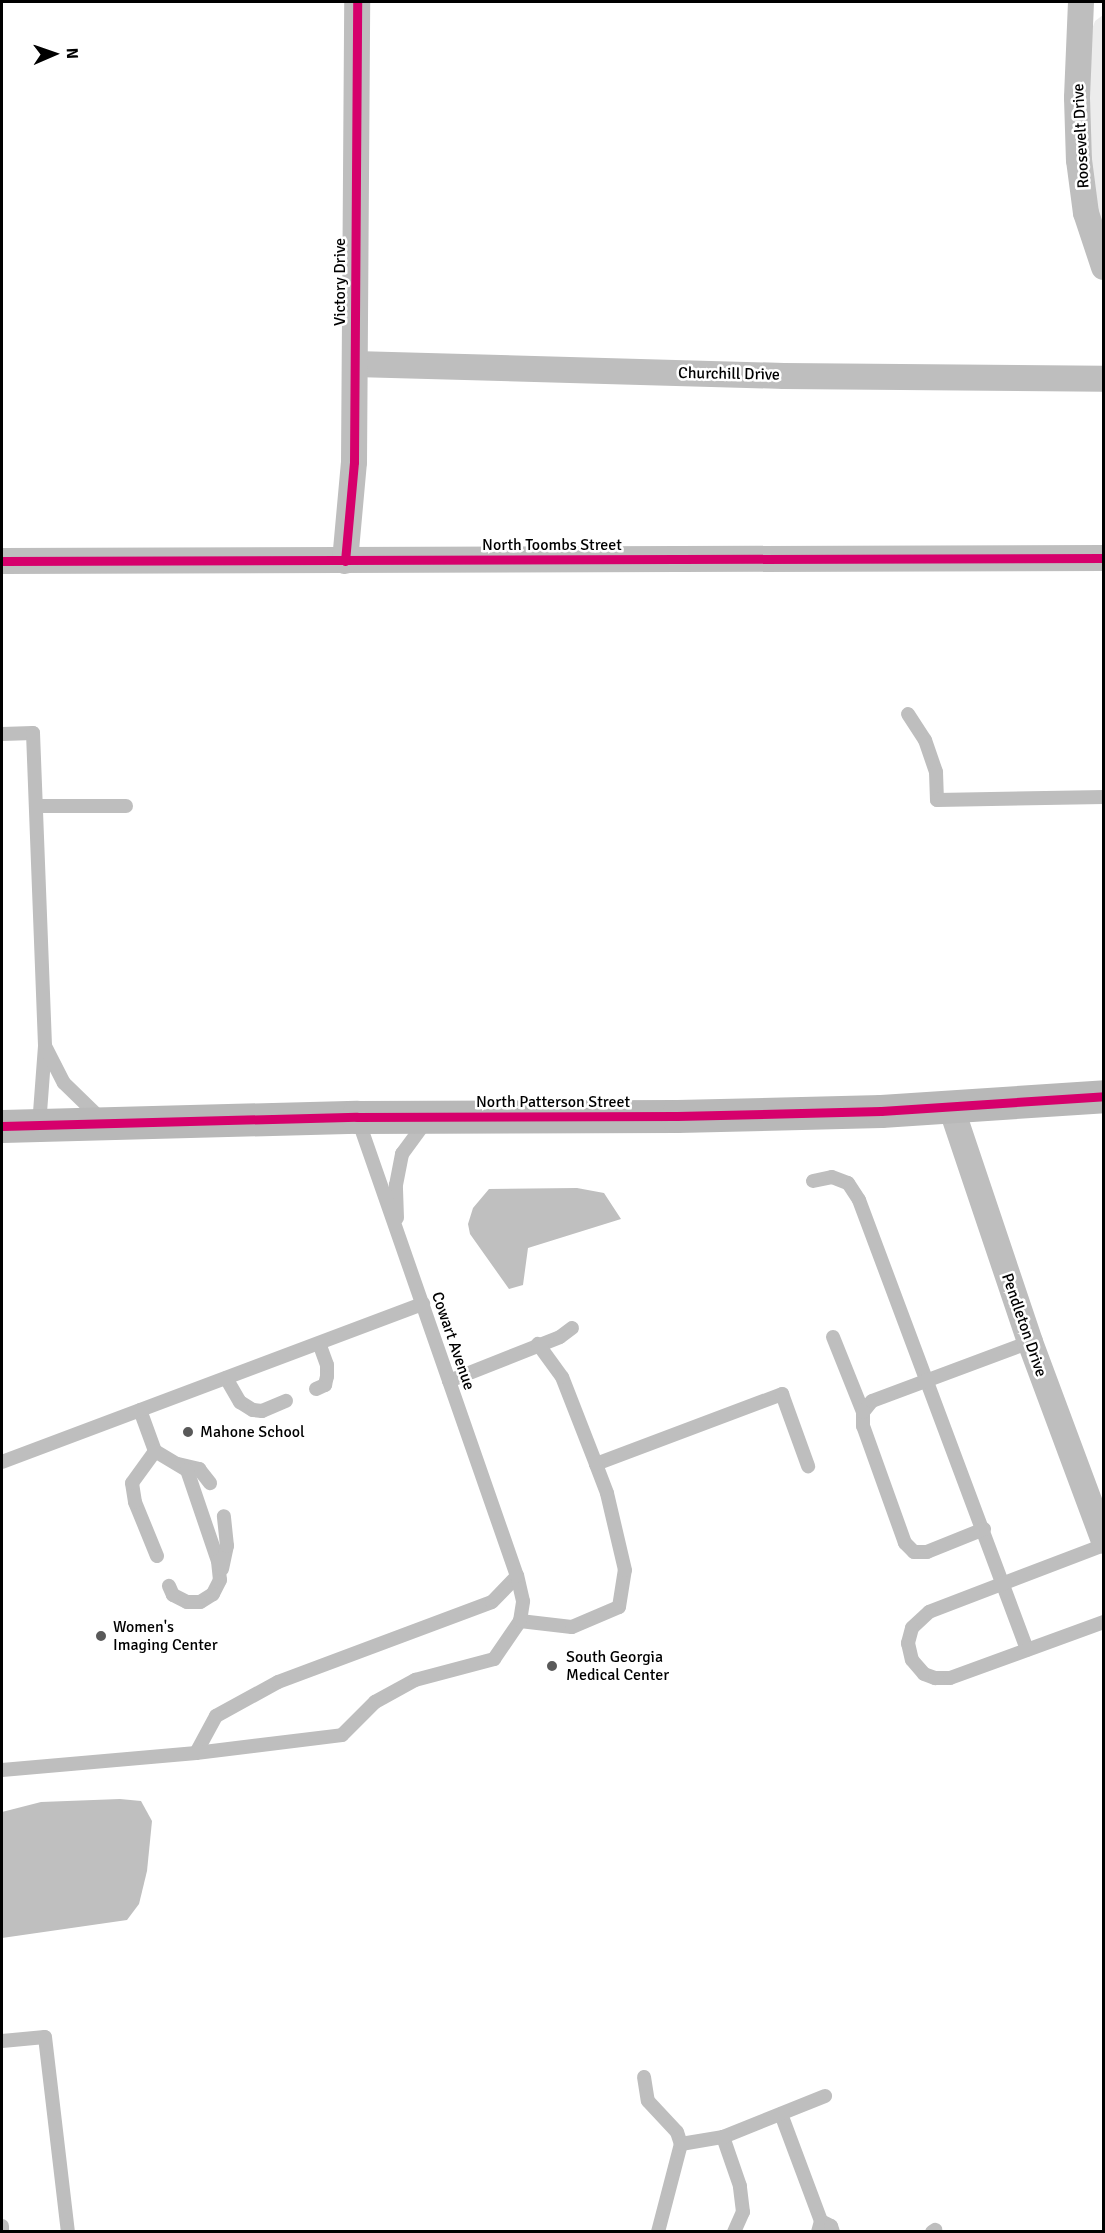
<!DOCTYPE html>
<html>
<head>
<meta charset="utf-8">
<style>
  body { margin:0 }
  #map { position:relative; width:1105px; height:2233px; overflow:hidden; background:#fff; font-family:Signika,sans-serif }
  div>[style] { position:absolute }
  .green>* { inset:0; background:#ececec }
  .water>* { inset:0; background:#bfbfbf }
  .lane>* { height:14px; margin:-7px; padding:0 7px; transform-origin:7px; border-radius:7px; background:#bebebe }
  .street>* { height:26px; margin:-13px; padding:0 13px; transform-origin:13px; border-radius:13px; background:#bebebe }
  .secondary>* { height:33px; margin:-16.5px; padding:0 16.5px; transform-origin:16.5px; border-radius:16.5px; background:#b8b8b8 }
  .cycleway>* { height:9px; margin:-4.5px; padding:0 4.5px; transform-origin:4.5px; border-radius:4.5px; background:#d6006c }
  .dots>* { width:16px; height:16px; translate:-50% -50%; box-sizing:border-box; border:3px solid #fff; border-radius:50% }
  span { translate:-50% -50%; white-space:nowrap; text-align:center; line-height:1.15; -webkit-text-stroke:5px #fff; paint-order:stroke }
  .street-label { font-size:16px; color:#000 }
  .poi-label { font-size:16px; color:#000 }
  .left { translate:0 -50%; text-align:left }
  .frame { position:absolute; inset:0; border:3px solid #000; pointer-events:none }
  .north { position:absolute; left:24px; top:24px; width:60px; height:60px; -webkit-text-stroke:4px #fff; paint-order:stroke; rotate:88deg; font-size:16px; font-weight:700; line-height:24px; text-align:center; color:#000 }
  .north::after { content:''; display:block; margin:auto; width:21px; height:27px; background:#000; clip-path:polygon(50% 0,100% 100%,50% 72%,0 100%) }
</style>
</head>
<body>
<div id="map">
  <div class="green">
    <div style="clip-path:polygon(1103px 15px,1103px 245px,1089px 173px,1090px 35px,1095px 21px)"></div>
  </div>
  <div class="water">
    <div style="clip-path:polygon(577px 1188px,604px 1193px,621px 1219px,528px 1248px,523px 1285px,509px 1289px,470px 1234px,468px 1224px,473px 1208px,489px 1189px)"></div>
    <div style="clip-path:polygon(120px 1799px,141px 1801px,152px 1821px,147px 1871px,139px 1904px,127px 1920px,2px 1938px,2px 1812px,41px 1802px)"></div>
  </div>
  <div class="lane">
    <div style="left:908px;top:714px;width:31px;rotate:57deg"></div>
    <div style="left:925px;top:740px;width:34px;rotate:71deg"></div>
    <div style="left:936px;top:772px;width:28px;rotate:88deg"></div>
    <div style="left:937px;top:800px;width:167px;rotate:-1deg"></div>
    <div style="left:2px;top:734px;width:31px;rotate:-2deg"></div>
    <div style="left:33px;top:733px;width:313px;rotate:87.8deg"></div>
    <div style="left:45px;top:1046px;width:79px;rotate:94.3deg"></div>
    <div style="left:36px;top:806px;width:90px"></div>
    <div style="left:46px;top:1048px;width:39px;rotate:63deg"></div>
    <div style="left:64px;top:1083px;width:52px;rotate:44.2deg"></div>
    <div style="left:813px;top:1181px;width:19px;rotate:-12deg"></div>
    <div style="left:832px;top:1177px;width:17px;rotate:21deg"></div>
    <div style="left:848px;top:1183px;width:20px;rotate:57deg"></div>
    <div style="left:859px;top:1200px;width:480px;rotate:69.5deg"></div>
    <div style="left:397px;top:1218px;width:33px;rotate:-92deg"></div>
    <div style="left:396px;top:1185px;width:32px;rotate:-79deg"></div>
    <div style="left:402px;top:1154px;width:42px;rotate:-53.7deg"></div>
    <div style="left:833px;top:1337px;width:81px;rotate:68.2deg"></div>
    <div style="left:226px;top:1378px;width:28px;rotate:60deg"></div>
    <div style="left:240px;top:1402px;width:15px;rotate:32deg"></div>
    <div style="left:253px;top:1410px;width:9px;rotate:6deg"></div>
    <div style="left:262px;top:1411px;width:26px;rotate:-23deg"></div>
    <div style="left:449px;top:1381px;width:119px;rotate:-21.6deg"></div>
    <div style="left:560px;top:1337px;width:15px;rotate:-37deg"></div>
    <div style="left:316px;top:1389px;width:10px;rotate:-24deg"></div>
    <div style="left:325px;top:1385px;width:9px;rotate:-77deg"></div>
    <div style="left:327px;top:1376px;width:11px;rotate:-90deg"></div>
    <div style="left:327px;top:1365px;width:23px;rotate:-110deg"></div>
    <div style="left:140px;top:1410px;width:44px;rotate:69.9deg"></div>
    <div style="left:2px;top:1462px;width:450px;rotate:-20.6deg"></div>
    <div style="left:178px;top:1464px;width:22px;rotate:13deg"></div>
    <div style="left:199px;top:1469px;width:18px;rotate:52deg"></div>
    <div style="left:596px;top:1464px;width:199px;rotate:-20.6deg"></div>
    <div style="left:782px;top:1394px;width:77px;rotate:70.1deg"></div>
    <div style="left:984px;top:1529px;width:61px;rotate:158deg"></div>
    <div style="left:927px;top:1552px;width:13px;rotate:180deg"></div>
    <div style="left:914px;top:1552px;width:13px;rotate:-135deg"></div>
    <div style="left:905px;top:1543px;width:124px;rotate:-109.7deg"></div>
    <div style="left:863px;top:1426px;width:14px;rotate:-90deg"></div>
    <div style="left:863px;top:1412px;width:14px;rotate:-51deg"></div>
    <div style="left:872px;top:1401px;width:169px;rotate:-20.5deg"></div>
    <div style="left:1104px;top:1545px;width:187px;rotate:159.1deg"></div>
    <div style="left:929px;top:1612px;width:23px;rotate:137deg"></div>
    <div style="left:912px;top:1628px;width:16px;rotate:105deg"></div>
    <div style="left:908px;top:1643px;width:17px;rotate:77deg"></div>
    <div style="left:912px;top:1660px;width:18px;rotate:49deg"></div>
    <div style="left:924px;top:1674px;width:12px;rotate:20deg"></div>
    <div style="left:935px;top:1678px;width:15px"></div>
    <div style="left:950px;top:1678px;width:164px;rotate:-20deg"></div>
    <div style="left:157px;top:1556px;width:58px;rotate:-112.2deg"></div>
    <div style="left:135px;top:1502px;width:19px;rotate:-99deg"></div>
    <div style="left:132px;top:1483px;width:39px;rotate:-54deg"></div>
    <div style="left:155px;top:1451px;width:37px;rotate:31deg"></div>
    <div style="left:187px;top:1470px;width:96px;rotate:71.2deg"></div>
    <div style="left:218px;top:1561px;width:19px;rotate:84deg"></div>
    <div style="left:220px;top:1580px;width:16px;rotate:117deg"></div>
    <div style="left:213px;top:1594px;width:15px;rotate:148deg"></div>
    <div style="left:200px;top:1602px;width:13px;rotate:180deg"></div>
    <div style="left:187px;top:1602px;width:16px;rotate:-153deg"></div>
    <div style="left:173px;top:1595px;width:10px;rotate:-114deg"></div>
    <div style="left:222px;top:1569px;width:24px;rotate:-78deg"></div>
    <div style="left:227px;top:1546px;width:30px;rotate:-96deg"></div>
    <div style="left:520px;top:1621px;width:52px;rotate:6.6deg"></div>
    <div style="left:572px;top:1627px;width:51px;rotate:-23.1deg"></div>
    <div style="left:619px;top:1607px;width:37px;rotate:-81deg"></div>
    <div style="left:625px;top:1570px;width:79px;rotate:-103.2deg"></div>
    <div style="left:607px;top:1493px;width:31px;rotate:-111deg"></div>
    <div style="left:596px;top:1464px;width:93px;rotate:-111.3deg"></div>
    <div style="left:562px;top:1377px;width:41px;rotate:-126deg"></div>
    <div style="left:196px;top:1753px;width:42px;rotate:-61.6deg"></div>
    <div style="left:216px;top:1716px;width:71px;rotate:-28.7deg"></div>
    <div style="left:278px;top:1682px;width:228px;rotate:-20.5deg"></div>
    <div style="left:492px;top:1602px;width:36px;rotate:-46deg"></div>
    <div style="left:2px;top:1770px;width:195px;rotate:-5deg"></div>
    <div style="left:196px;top:1753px;width:147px;rotate:-7deg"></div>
    <div style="left:342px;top:1735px;width:47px;rotate:-45deg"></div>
    <div style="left:375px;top:1702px;width:46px;rotate:-28.8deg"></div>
    <div style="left:415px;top:1680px;width:82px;rotate:-14.9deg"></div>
    <div style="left:494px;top:1659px;width:46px;rotate:-55.6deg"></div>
    <div style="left:520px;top:1621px;width:20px;rotate:-81deg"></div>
    <div style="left:523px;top:1601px;width:26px;rotate:-103deg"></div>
    <div style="left:517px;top:1576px;width:486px;rotate:-109.2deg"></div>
    <div style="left:2px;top:2041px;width:43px;rotate:-5.3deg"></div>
    <div style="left:45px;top:2037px;width:196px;rotate:83.3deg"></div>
    <div style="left:644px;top:2077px;width:24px;rotate:81deg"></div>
    <div style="left:648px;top:2101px;width:42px;rotate:46.9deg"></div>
    <div style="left:677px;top:2132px;width:13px;rotate:72deg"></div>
    <div style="left:781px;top:2114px;width:114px;rotate:69.5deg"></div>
    <div style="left:821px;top:2221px;width:11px;rotate:105deg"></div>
    <div style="left:821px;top:2221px;width:11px;rotate:27deg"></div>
    <div style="left:831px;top:2226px;width:6px;rotate:72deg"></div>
    <div style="left:2px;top:2226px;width:6px;rotate:90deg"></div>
    <div style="left:658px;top:2232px;width:91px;rotate:-75.4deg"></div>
    <div style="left:681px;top:2144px;width:43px;rotate:-9.5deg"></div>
    <div style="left:734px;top:2232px;width:22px;rotate:-66deg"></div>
    <div style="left:743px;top:2212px;width:26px;rotate:-97deg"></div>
    <div style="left:740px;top:2186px;width:52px;rotate:-109.1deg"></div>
    <div style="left:723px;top:2137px;width:110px;rotate:-21.9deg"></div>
    <div style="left:932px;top:2232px;width:4px;rotate:-34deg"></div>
  </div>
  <div class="street">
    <div style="left:1081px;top:2px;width:96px;rotate:92.4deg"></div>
    <div style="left:1077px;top:98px;width:62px;rotate:88.2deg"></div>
    <div style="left:1079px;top:160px;width:53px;rotate:82.5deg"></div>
    <div style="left:1086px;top:213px;width:57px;rotate:71.6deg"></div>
    <div style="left:355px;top:364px;width:429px;rotate:1.6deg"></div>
    <div style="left:784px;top:376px;width:320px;rotate:0.5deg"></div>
    <div style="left:2px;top:561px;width:1102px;rotate:-0.16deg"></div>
    <div style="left:345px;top:561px;width:99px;rotate:-84.8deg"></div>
    <div style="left:354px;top:462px;width:460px;rotate:-89.6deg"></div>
    <div style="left:951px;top:1107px;width:248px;rotate:71.4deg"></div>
    <div style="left:1030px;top:1342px;width:212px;rotate:69.6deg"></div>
  </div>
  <div class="secondary">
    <div style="left:2px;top:1126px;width:355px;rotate:-1.5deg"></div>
    <div style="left:357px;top:1117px;width:320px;rotate:-0.2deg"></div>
    <div style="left:677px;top:1116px;width:204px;rotate:-1.4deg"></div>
    <div style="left:881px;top:1111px;width:224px;rotate:-3.8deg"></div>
  </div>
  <div class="cycleway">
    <div style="left:2px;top:561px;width:1102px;rotate:-0.16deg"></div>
    <div style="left:345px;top:561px;width:99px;rotate:-84.8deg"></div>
    <div style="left:354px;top:462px;width:460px;rotate:-89.6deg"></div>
    <div style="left:2px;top:1126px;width:355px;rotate:-1.5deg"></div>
    <div style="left:357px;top:1117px;width:320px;rotate:-0.2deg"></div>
    <div style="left:677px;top:1116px;width:204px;rotate:-1.4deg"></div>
    <div style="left:881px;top:1111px;width:224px;rotate:-3.8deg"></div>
  </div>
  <div class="dots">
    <div style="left:188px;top:1432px;background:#595959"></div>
    <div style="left:101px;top:1636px;background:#595959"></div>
    <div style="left:552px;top:1666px;background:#595959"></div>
  </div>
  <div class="street-label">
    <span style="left:1081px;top:136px;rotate:-93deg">Roosevelt Drive</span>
    <span style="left:340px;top:282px;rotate:-90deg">Victory Drive</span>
    <span style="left:729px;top:374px;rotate:1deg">Churchill Drive</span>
    <span style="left:552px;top:545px">North Toombs Street</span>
    <span style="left:553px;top:1102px">North Patterson Street</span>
    <span style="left:1024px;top:1325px;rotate:71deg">Pendleton Drive</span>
    <span style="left:453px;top:1341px;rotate:71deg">Cowart Avenue</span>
  </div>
  <div class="poi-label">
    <span class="left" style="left:200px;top:1432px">Mahone School</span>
    <span class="left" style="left:113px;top:1636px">Women's<br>Imaging Center</span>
    <span class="left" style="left:566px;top:1666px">South Georgia<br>Medical Center</span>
  </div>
  <div class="frame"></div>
  <div class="north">N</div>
</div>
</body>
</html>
